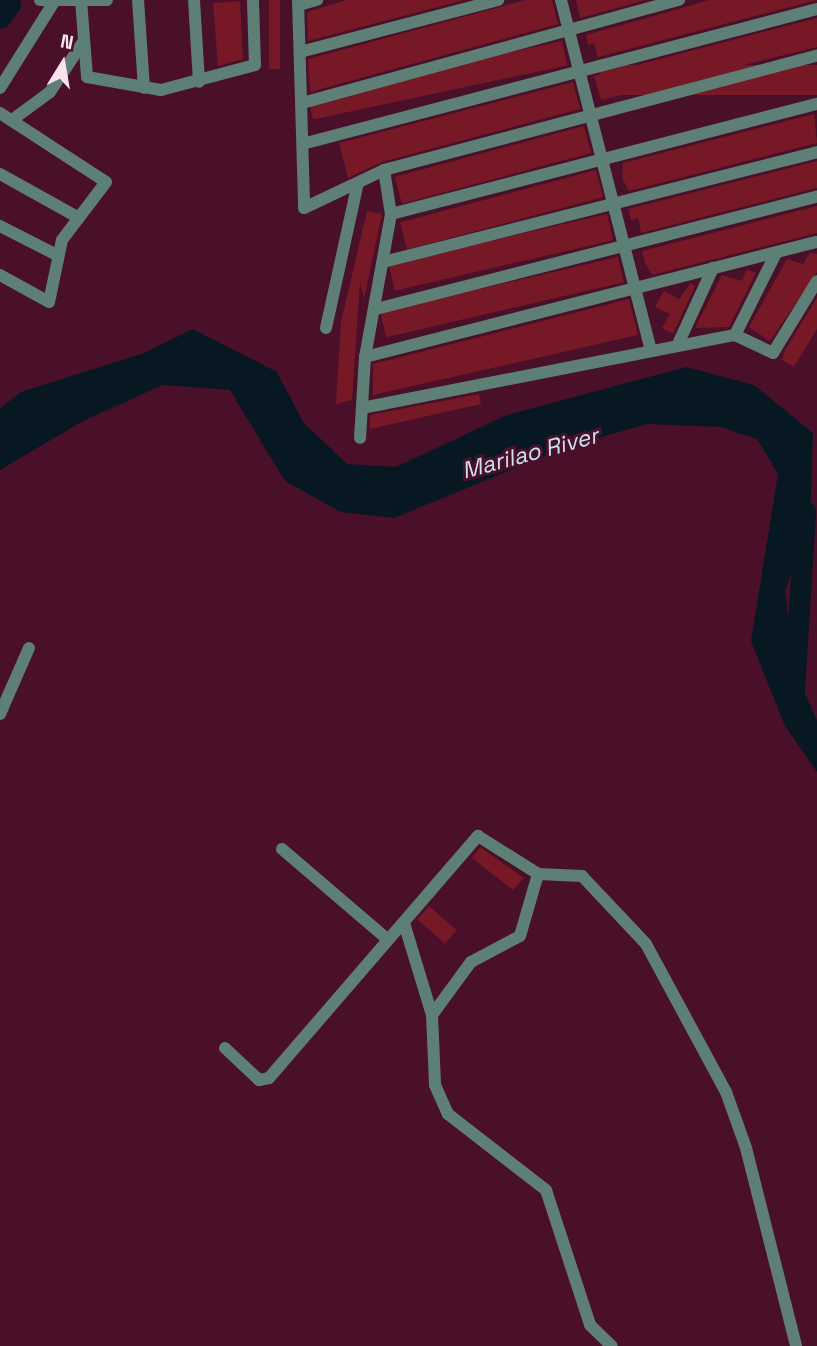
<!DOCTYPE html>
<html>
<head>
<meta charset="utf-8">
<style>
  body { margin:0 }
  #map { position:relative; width:817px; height:1346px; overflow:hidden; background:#4a1029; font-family:"Space Grotesk",sans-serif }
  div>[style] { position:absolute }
  .water>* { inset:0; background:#071823 }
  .river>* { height:21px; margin:-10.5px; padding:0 10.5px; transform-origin:10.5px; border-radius:10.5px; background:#071823 }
  .building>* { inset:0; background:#761826; transform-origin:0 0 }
  .minor>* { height:12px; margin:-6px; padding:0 6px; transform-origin:6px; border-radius:6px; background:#5d7f76 }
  span { translate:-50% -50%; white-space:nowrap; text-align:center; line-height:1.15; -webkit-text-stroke:6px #4a1029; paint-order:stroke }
  .water-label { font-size:23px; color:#c8e3f5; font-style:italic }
  .north { position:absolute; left:28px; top:28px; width:70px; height:70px; -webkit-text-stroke:5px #4a1029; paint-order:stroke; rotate:11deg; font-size:19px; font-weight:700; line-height:28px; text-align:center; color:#fae3ea }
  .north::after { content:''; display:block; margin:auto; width:24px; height:32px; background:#fae3ea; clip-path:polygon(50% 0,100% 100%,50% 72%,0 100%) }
</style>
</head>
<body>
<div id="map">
  <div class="water">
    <div style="clip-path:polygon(193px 329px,277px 372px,303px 422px,347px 464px,396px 467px,507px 415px,686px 367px,754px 385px,813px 433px,810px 523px,785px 591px,797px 676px,817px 720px,817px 772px,785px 726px,751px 641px,778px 474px,757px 439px,720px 427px,647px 424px,567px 447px,394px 518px,341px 512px,285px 481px,230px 390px,163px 385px,83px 421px,0 470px,0 408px,21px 392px,144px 353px)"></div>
  </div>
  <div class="river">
    <div style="left:0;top:18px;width:17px;rotate:-54deg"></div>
    <div style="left:805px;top:511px;width:196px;rotate:93.5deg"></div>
    <div style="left:793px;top:707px;width:43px;rotate:56.3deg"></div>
  </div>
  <div class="building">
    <div style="left:269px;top:0;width:11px;height:69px"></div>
    <div style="clip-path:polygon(346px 0,464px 0,308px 41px,307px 12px)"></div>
    <div style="clip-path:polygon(526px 0,552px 0,558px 24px,310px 92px,308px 59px)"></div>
    <div style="clip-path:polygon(576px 0,646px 0,580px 18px)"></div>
    <div style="clip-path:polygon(710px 0,817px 0,598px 57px,594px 43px,588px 44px,586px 35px)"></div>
    <div style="clip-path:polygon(240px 1px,243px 59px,218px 66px,213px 3px)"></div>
    <div style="clip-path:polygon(817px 18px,817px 47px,601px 100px,594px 76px)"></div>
    <div style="left:562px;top:41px;width:25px;height:260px;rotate:78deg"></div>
    <div style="left:817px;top:65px;width:30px;height:217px;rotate:90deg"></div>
    <div style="clip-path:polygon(573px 82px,580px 109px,382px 162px,348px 178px,339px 143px)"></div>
    <div style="clip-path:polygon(814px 114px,817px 143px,629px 191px,622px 178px,623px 163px)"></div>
    <div style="left:584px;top:126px;width:28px;height:196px;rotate:75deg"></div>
    <div style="clip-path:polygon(817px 161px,817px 188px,641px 233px,638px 218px,631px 220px,628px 209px)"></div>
    <div style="left:596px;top:170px;width:28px;height:203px;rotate:75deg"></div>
    <div style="clip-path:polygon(817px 206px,817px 233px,652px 275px,645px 263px,642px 251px)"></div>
    <div style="clip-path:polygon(367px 211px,382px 214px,364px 299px,360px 282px,352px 400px,336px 404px,341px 322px)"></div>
    <div style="left:607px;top:214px;width:27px;height:224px;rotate:77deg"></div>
    <div style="clip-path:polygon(810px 253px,817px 254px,817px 272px,770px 341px,749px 327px,787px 259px,803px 264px)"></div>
    <div style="left:618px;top:257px;width:26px;height:244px;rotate:77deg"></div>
    <div style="clip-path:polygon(747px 269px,756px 273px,729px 327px,695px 328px,722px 275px,741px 281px)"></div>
    <div style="clip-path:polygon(691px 283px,695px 286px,673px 334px,662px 328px,670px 314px,655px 307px,664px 291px,679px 299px)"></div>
    <div style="clip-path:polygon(817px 298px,817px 329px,794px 367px,782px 360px,785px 350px)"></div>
    <div style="clip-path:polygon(629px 299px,638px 335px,373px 395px,373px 364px)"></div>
    <div style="clip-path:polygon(479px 394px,481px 404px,370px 429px,370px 415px)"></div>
    <div style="clip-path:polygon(480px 847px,524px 878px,513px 890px,472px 858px)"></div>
    <div style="left:429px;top:906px;width:37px;height:18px;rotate:41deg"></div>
  </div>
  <div class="minor">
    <div style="left:40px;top:0;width:67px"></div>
    <div style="left:81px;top:0;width:77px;rotate:85.5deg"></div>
    <div style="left:87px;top:77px;width:75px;rotate:10deg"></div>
    <div style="left:161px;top:90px;width:97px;rotate:-14.9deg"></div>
    <div style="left:255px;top:65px;width:65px;rotate:-91.8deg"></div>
    <div style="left:138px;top:0;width:88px;rotate:86.1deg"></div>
    <div style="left:194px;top:0;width:82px;rotate:86.5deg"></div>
    <div style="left:298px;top:0;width:208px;rotate:88.3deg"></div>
    <div style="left:304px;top:208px;width:89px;rotate:-25.4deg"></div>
    <div style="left:384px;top:170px;width:45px;rotate:81deg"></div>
    <div style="left:391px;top:214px;width:145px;rotate:100.3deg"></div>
    <div style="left:365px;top:357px;width:81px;rotate:93.5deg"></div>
    <div style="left:561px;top:0;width:361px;rotate:75.6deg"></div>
    <div style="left:299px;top:5px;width:19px;rotate:-16deg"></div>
    <div style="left:300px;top:52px;width:205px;rotate:-14.7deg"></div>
    <div style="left:0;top:88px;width:102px;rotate:-57.9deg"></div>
    <div style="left:302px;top:103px;width:391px;rotate:-15.3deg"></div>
    <div style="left:0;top:113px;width:126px;rotate:33.1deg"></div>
    <div style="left:106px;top:182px;width:73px;rotate:127.2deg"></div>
    <div style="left:62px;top:240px;width:63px;rotate:101.8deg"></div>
    <div style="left:49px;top:302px;width:56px;rotate:-151.1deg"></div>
    <div style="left:12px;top:120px;width:47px;rotate:-36.4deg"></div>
    <div style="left:50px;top:92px;width:60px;rotate:-56.6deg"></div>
    <div style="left:306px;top:143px;width:528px;rotate:-14.69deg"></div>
    <div style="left:384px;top:170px;width:448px;rotate:-14.8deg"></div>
    <div style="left:0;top:174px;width:90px;rotate:29.1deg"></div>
    <div style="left:391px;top:214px;width:440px;rotate:-14.5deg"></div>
    <div style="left:0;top:226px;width:64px;rotate:27deg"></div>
    <div style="left:387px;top:261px;width:444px;rotate:-14.2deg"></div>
    <div style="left:376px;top:309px;width:455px;rotate:-14.3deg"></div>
    <div style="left:326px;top:328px;width:148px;rotate:-77.6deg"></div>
    <div style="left:735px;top:335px;width:92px;rotate:-63.4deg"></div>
    <div style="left:678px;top:344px;width:84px;rotate:-65.3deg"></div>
    <div style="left:365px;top:357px;width:466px;rotate:-14.3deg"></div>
    <div style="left:362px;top:408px;width:380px;rotate:-11.1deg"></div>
    <div style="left:735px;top:335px;width:42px;rotate:25.3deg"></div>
    <div style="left:773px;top:353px;width:84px;rotate:-58.6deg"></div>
    <div style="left:0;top:714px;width:72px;rotate:-66.3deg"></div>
    <div style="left:282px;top:849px;width:138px;rotate:40.6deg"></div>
    <div style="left:404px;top:923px;width:96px;rotate:73.1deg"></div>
    <div style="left:432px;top:1015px;width:70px;rotate:87.5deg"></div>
    <div style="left:435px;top:1085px;width:32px;rotate:66deg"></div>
    <div style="left:448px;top:1114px;width:124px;rotate:37.8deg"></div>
    <div style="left:546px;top:1190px;width:142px;rotate:71.9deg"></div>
    <div style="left:590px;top:1325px;width:30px;rotate:44deg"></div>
    <div style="left:432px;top:1015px;width:66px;rotate:-53.7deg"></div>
    <div style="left:471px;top:962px;width:55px;rotate:-28deg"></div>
    <div style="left:520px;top:936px;width:65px;rotate:-73.8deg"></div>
    <div style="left:225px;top:1048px;width:47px;rotate:43.3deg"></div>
    <div style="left:259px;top:1080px;width:10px;rotate:-11deg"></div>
    <div style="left:269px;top:1078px;width:320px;rotate:-49.2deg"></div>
    <div style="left:478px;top:836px;width:71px;rotate:32.3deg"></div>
    <div style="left:538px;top:874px;width:44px;rotate:2.6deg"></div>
    <div style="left:582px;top:876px;width:93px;rotate:46.7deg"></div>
    <div style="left:646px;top:944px;width:168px;rotate:61.6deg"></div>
    <div style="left:726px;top:1092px;width:59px;rotate:70.3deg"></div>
    <div style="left:746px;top:1148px;width:204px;rotate:75.8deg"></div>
  </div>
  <div class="water-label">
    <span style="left:530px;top:453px;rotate:-15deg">Marilao River</span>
  </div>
  <div class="north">N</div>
</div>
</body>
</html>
